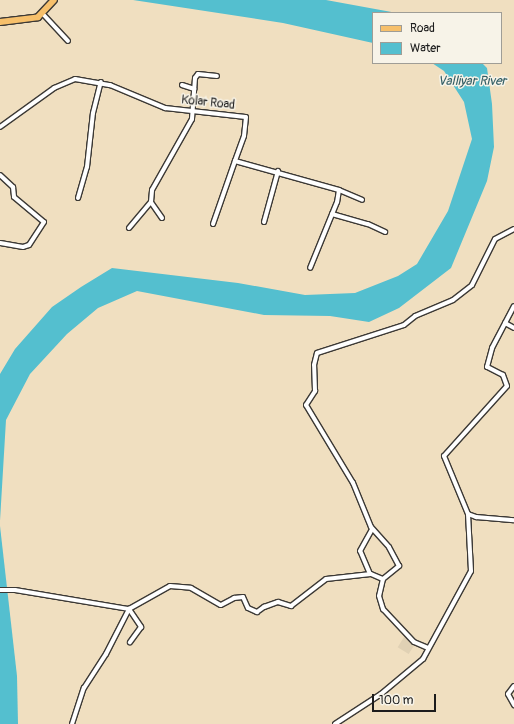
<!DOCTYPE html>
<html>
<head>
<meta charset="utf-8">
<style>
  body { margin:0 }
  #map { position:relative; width:514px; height:724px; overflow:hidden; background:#f0dfc0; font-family:Pangolin,sans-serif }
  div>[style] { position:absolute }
  .built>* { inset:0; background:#e0d1b4; transform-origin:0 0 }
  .water>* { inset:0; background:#54bfcf }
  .roads { filter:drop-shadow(1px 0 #3c3935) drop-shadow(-1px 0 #3c3935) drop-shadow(0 1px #3c3935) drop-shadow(0 -1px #3c3935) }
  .minor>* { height:4px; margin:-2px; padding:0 2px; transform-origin:2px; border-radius:2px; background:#fff }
  .primary>* { height:6px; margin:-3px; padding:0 3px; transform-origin:3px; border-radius:3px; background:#f7c06b }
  span { translate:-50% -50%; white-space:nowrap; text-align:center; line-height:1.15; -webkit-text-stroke:3px #f7f3e8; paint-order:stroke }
  .street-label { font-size:12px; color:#1c1c1c }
  .water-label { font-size:13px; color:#325d64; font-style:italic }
  .legend { position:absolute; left:372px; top:12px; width:130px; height:52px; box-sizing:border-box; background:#f7f3e8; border:1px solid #9f9d96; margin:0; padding:5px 7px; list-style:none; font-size:12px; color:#1c1c1c }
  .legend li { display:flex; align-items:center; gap:8px; height:20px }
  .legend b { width:20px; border:1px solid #9f9d96 }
  .scale { position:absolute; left:372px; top:694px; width:64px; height:18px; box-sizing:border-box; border:2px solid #1c1c1c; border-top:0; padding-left:5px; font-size:12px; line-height:14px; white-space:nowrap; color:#1c1c1c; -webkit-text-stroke:3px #f7f3e8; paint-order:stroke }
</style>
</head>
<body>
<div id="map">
  <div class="built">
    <div style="left:404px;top:637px;width:13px;height:12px;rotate:32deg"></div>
  </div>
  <div class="water">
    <div style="clip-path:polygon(133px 0,326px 0,397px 13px,373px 13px,373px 43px,283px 23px)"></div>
    <div style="clip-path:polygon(432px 63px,482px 63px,487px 68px,492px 104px,494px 147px,487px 181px,451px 268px,399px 308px,369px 322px,330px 316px,264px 315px,137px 291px,98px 308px,67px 334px,30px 374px,6px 420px,0 521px,0 374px,15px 349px,52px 307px,81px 287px,112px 268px,238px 283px,305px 295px,355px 293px,398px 276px,417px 264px,448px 211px,472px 139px,464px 102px,444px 71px)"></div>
    <div style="clip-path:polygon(0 526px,17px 676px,18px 724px,0 724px)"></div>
  </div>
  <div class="roads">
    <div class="minor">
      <div style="left:42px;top:13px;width:38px;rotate:47deg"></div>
      <div style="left:182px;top:85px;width:13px;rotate:18deg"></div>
      <div style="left:0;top:127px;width:67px;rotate:-35.8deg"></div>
      <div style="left:54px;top:88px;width:23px;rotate:-23deg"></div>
      <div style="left:75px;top:79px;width:36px;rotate:10deg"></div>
      <div style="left:110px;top:85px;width:60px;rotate:22.7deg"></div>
      <div style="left:165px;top:108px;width:81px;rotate:6.3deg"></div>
      <div style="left:246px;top:117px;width:19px;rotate:96deg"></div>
      <div style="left:244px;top:136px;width:27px;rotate:110deg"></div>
      <div style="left:235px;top:161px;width:108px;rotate:15.6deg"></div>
      <div style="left:339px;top:190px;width:12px;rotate:99deg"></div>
      <div style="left:337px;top:202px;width:71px;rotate:112.2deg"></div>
      <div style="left:0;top:175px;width:18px;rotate:43deg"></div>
      <div style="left:13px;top:187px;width:10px;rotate:84deg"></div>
      <div style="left:14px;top:197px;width:39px;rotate:40deg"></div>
      <div style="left:44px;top:222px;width:27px;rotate:123deg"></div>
      <div style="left:29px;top:245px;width:6px;rotate:162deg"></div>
      <div style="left:23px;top:247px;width:23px;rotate:-170deg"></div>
      <div style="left:339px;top:190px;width:25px;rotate:23deg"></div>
      <div style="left:78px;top:198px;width:32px;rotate:-74deg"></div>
      <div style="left:87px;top:167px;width:54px;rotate:-83.7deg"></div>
      <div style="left:93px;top:113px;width:32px;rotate:-76deg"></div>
      <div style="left:332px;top:214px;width:37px;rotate:16deg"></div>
      <div style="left:368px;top:224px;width:19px;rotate:25deg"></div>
      <div style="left:162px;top:218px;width:19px;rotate:-125deg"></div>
      <div style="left:151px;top:202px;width:12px;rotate:-85deg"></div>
      <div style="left:152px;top:190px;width:81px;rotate:-60.6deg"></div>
      <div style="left:192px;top:119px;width:41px;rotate:-85.8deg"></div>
      <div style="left:195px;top:78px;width:5px;rotate:-53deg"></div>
      <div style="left:198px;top:74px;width:19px;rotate:6deg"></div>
      <div style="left:264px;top:222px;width:53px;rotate:-74.6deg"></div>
      <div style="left:213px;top:224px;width:67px;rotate:-70.8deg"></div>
      <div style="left:129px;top:228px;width:34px;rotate:-50deg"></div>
      <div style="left:505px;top:323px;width:10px;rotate:29deg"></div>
      <div style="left:468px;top:514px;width:9px;rotate:21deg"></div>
      <div style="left:476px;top:517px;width:38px;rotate:5deg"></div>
      <div style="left:370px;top:574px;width:25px;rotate:-113deg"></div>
      <div style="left:360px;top:551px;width:25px;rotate:-61deg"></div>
      <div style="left:383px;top:579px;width:21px;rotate:-39deg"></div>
      <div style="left:399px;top:566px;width:21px;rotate:-118deg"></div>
      <div style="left:389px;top:547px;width:27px;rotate:-132deg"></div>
      <div style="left:371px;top:527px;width:48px;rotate:-112.2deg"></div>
      <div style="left:353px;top:483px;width:91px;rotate:-121.1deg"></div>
      <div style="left:306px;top:405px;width:17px;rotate:-57deg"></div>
      <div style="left:315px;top:391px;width:26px;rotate:-92deg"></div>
      <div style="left:314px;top:365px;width:12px;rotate:-76deg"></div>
      <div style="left:317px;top:353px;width:91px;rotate:-17.8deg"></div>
      <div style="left:404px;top:325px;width:14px;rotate:-39deg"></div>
      <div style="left:415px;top:316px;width:41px;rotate:-22.8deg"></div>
      <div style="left:453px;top:300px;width:24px;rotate:-38deg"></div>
      <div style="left:472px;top:285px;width:51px;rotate:-63.4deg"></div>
      <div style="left:495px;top:239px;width:21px;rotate:-28deg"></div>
      <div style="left:383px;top:579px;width:17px;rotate:103deg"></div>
      <div style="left:379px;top:596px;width:14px;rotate:73deg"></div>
      <div style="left:383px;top:609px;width:45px;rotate:46.8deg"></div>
      <div style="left:414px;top:642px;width:15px;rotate:23deg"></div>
      <div style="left:0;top:590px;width:15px"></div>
      <div style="left:15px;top:590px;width:116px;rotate:9.5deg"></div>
      <div style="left:129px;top:609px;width:47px;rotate:-29.3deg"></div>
      <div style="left:170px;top:586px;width:21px;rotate:5deg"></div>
      <div style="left:191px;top:588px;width:34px;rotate:30deg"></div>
      <div style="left:221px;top:605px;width:15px;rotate:-28deg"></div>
      <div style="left:234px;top:598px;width:9px;rotate:-6deg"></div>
      <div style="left:243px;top:597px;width:12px;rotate:66deg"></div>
      <div style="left:248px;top:608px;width:10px;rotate:24deg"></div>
      <div style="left:257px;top:612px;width:9px;rotate:-36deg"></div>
      <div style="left:264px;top:607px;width:15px;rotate:-20deg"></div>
      <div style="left:278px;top:602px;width:14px;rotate:17deg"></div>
      <div style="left:291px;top:606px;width:44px;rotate:-37.6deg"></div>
      <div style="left:326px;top:579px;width:45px;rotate:-6.3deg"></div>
      <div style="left:371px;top:574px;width:13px;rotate:23deg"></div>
      <div style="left:129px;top:609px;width:22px;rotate:56deg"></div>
      <div style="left:141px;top:627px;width:19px;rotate:126deg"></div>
      <div style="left:514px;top:686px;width:10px;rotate:127deg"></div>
      <div style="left:508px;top:694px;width:13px;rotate:61deg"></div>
      <div style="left:72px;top:724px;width:38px;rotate:-72deg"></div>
      <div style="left:84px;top:688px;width:40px;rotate:-57.1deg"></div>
      <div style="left:106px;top:654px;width:51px;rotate:-62.9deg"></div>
      <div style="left:335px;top:724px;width:55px;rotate:-33.1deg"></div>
      <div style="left:381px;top:694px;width:55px;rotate:-39.8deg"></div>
      <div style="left:423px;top:659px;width:100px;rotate:-61.4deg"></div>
      <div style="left:471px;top:571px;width:57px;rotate:-93deg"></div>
      <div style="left:468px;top:514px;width:63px;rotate:-112.5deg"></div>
      <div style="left:444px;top:456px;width:94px;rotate:-48deg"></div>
      <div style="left:507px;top:386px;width:12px;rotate:-110deg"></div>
      <div style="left:503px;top:375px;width:18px;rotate:-153deg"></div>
      <div style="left:487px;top:367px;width:20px;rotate:-75deg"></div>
      <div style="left:492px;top:348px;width:47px;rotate:-62.4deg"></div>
    </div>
    <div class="primary">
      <div style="left:0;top:22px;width:38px;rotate:-7deg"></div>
      <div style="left:38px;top:17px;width:23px;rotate:-47deg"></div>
    </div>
  </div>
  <div class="street-label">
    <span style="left:208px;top:103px;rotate:6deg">Kolar Road</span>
  </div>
  <div class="water-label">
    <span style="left:472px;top:81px">Valliyar River</span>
  </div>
  <ul class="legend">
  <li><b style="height:5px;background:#f7c06b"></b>Road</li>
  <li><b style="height:11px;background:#54bfcf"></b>Water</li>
  </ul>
  <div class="scale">100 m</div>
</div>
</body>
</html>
